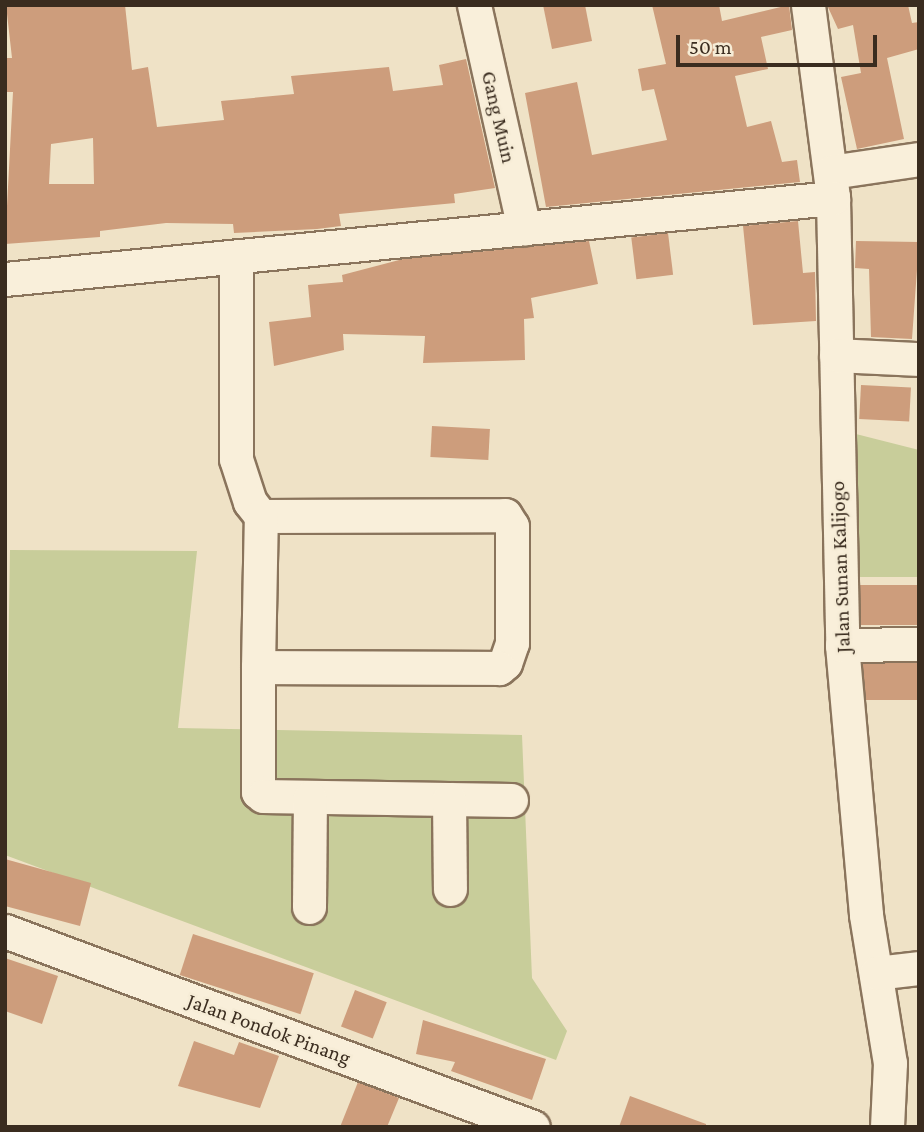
<!DOCTYPE html>
<html>
<head>
<meta charset="utf-8">
<style>
  body { margin:0 }
  #map { position:relative; width:924px; height:1132px; overflow:hidden; background:#efe2c6; font-family:"Crimson Pro",serif }
  div>[style] { position:absolute }
  .green>* { inset:0; background:#c8cd9a }
  .building>* { inset:0; background:#cd9d7c; transform-origin:0 0 }
  .roads { filter:drop-shadow(2px 0 #8a745c) drop-shadow(-2px 0 #8a745c) drop-shadow(0 2px #8a745c) drop-shadow(0 -2px #8a745c) }
  .minor>* { height:33px; margin:-16.5px; padding:0 16.5px; transform-origin:16.5px; border-radius:16.5px; background:#f9efda }
  span { translate:-50% -50%; white-space:nowrap; text-align:center; line-height:1.15; -webkit-text-stroke:5px #f6ecd6; paint-order:stroke }
  .street-label { font-size:21px; color:#3a2c1f }
  .frame { position:absolute; inset:0; border:7px solid #3a2c1f; pointer-events:none }
  .scale { position:absolute; left:676px; top:35px; width:201px; height:32px; box-sizing:border-box; border:4px solid #3a2c1f; border-top:0; padding-left:9px; font-size:21px; line-height:24px; white-space:nowrap; color:#3a2c1f; -webkit-text-stroke:5px #f6ecd6; paint-order:stroke }
</style>
</head>
<body>
<div id="map">
  <div class="green">
    <div style="clip-path:polygon(852px 433px,919px 450px,919px 577px,857px 577px)"></div>
    <div style="clip-path:polygon(10px 550px,197px 551px,178px 728px,522px 735px,532px 978px,567px 1031px,556px 1060px,5px 855px)"></div>
  </div>
  <div class="building">
    <div style="clip-path:polygon(evenodd,6px 5px,125px 5px,132px 70px,148px 67px,157px 127px,224px 120px,221px 101px,294px 94px,291px 76px,389px 67px,393px 91px,443px 85px,439px 65px,466px 59px,495px 188px,454px 194px,455px 203px,339px 214px,341px 226px,317px 229px,234px 233px,233px 224px,166px 223px,100px 231px,100px 237px,5px 244px,13px 92px,5px 92px,5px 58px,12px 58px,6px 5px,93px 138px,94px 184px,49px 184px,51px 144px,93px 138px)"></div>
    <div style="clip-path:polygon(543px 5px,585px 5px,592px 41px,552px 49px)"></div>
    <div style="clip-path:polygon(652px 5px,719px 5px,722px 21px,789px 5px,792px 30px,761px 37px,768px 69px,735px 76px,747px 127px,771px 121px,782px 162px,797px 160px,800px 182px,546px 207px,525px 93px,577px 82px,592px 155px,667px 140px,654px 89px,642px 91px,638px 69px,666px 64px)"></div>
    <div style="clip-path:polygon(827px 5px,908px 5px,912px 23px,919px 22px,919px 49px,887px 58px,904px 139px,857px 149px,841px 77px,861px 73px,853px 25px,838px 29px)"></div>
    <div style="clip-path:polygon(798px 221px,803px 273px,815px 272px,816px 321px,753px 325px,743px 226px)"></div>
    <div style="left:668px;top:233px;width:42px;height:37px;rotate:83deg"></div>
    <div style="clip-path:polygon(589px 241px,598px 284px,531px 298px,534px 318px,524px 319px,525px 360px,423px 363px,425px 336px,343px 334px,344px 350px,274px 366px,269px 322px,311px 317px,308px 285px,343px 282px,342px 275px,403px 259px)"></div>
    <div style="clip-path:polygon(856px 241px,919px 242px,912px 339px,871px 337px,869px 269px,855px 268px)"></div>
    <div style="left:861px;top:385px;width:50px;height:34px;rotate:3deg"></div>
    <div style="left:432px;top:426px;width:58px;height:31px;rotate:3deg"></div>
    <div style="left:919px;top:585px;width:40px;height:59px;rotate:90deg"></div>
    <div style="left:919px;top:663px;width:37px;height:56px;rotate:90deg"></div>
    <div style="clip-path:polygon(5px 859px,91px 883px,80px 926px,5px 906px)"></div>
    <div style="left:193px;top:934px;width:127px;height:43px;rotate:18deg"></div>
    <div style="clip-path:polygon(5px 958px,58px 976px,42px 1024px,5px 1011px)"></div>
    <div style="left:355px;top:990px;width:34px;height:39px;rotate:21deg"></div>
    <div style="clip-path:polygon(423px 1020px,546px 1059px,532px 1100px,451px 1071px,455px 1062px,416px 1054px)"></div>
    <div style="clip-path:polygon(194px 1041px,234px 1055px,239px 1042px,279px 1056px,260px 1108px,178px 1086px)"></div>
    <div style="clip-path:polygon(358px 1082px,399px 1098px,387px 1127px,340px 1127px)"></div>
    <div style="clip-path:polygon(630px 1096px,706px 1124px,706px 1127px,619px 1127px)"></div>
  </div>
  <div class="roads">
    <div class="minor">
      <div style="left:474px;top:5px;width:229px;rotate:77.4deg"></div>
      <div style="left:808px;top:5px;width:195px;rotate:82.6deg"></div>
      <div style="left:833px;top:198px;width:447px;rotate:88.8deg"></div>
      <div style="left:842px;top:645px;width:271px;rotate:84.9deg"></div>
      <div style="left:866px;top:915px;width:150px;rotate:80.8deg"></div>
      <div style="left:890px;top:1063px;width:64px;rotate:92.7deg"></div>
      <div style="left:831px;top:172px;width:89px;rotate:-8.4deg"></div>
      <div style="left:236px;top:258px;width:201px;rotate:90deg"></div>
      <div style="left:236px;top:459px;width:45px;rotate:72deg"></div>
      <div style="left:250px;top:502px;width:18px;rotate:52deg"></div>
      <div style="left:261px;top:516px;width:244px;rotate:-0.2deg"></div>
      <div style="left:505px;top:515px;width:13px;rotate:58deg"></div>
      <div style="left:512px;top:526px;width:117px;rotate:90deg"></div>
      <div style="left:512px;top:643px;width:21px;rotate:109deg"></div>
      <div style="left:505px;top:663px;width:8px;rotate:140deg"></div>
      <div style="left:499px;top:668px;width:241px;rotate:-179.8deg"></div>
      <div style="left:258px;top:667px;width:151px;rotate:-88.9deg"></div>
      <div style="left:5px;top:279px;width:832px;rotate:-5.59deg"></div>
      <div style="left:836px;top:355px;width:83px;rotate:2.8deg"></div>
      <div style="left:842px;top:645px;width:77px;rotate:-0.7deg"></div>
      <div style="left:258px;top:667px;width:125px;rotate:90deg"></div>
      <div style="left:258px;top:792px;width:6px;rotate:39deg"></div>
      <div style="left:263px;top:796px;width:248px;rotate:0.9deg"></div>
      <div style="left:449px;top:799px;width:90px;rotate:89.4deg"></div>
      <div style="left:309px;top:907px;width:109px;rotate:-89.5deg"></div>
      <div style="left:5px;top:931px;width:563px;rotate:20.37deg"></div>
      <div style="left:876px;top:973px;width:43px;rotate:-6.6deg"></div>
    </div>
  </div>
  <div class="street-label">
    <span style="left:499px;top:117px;rotate:77deg">Gang Muin</span>
    <span style="left:840px;top:567px;rotate:-92deg">Jalan Sunan Kalijogo</span>
    <span style="left:269px;top:1029px;rotate:20deg">Jalan Pondok Pinang</span>
  </div>
  <div class="frame"></div>
  <div class="scale">50 m</div>
</div>
</body>
</html>
